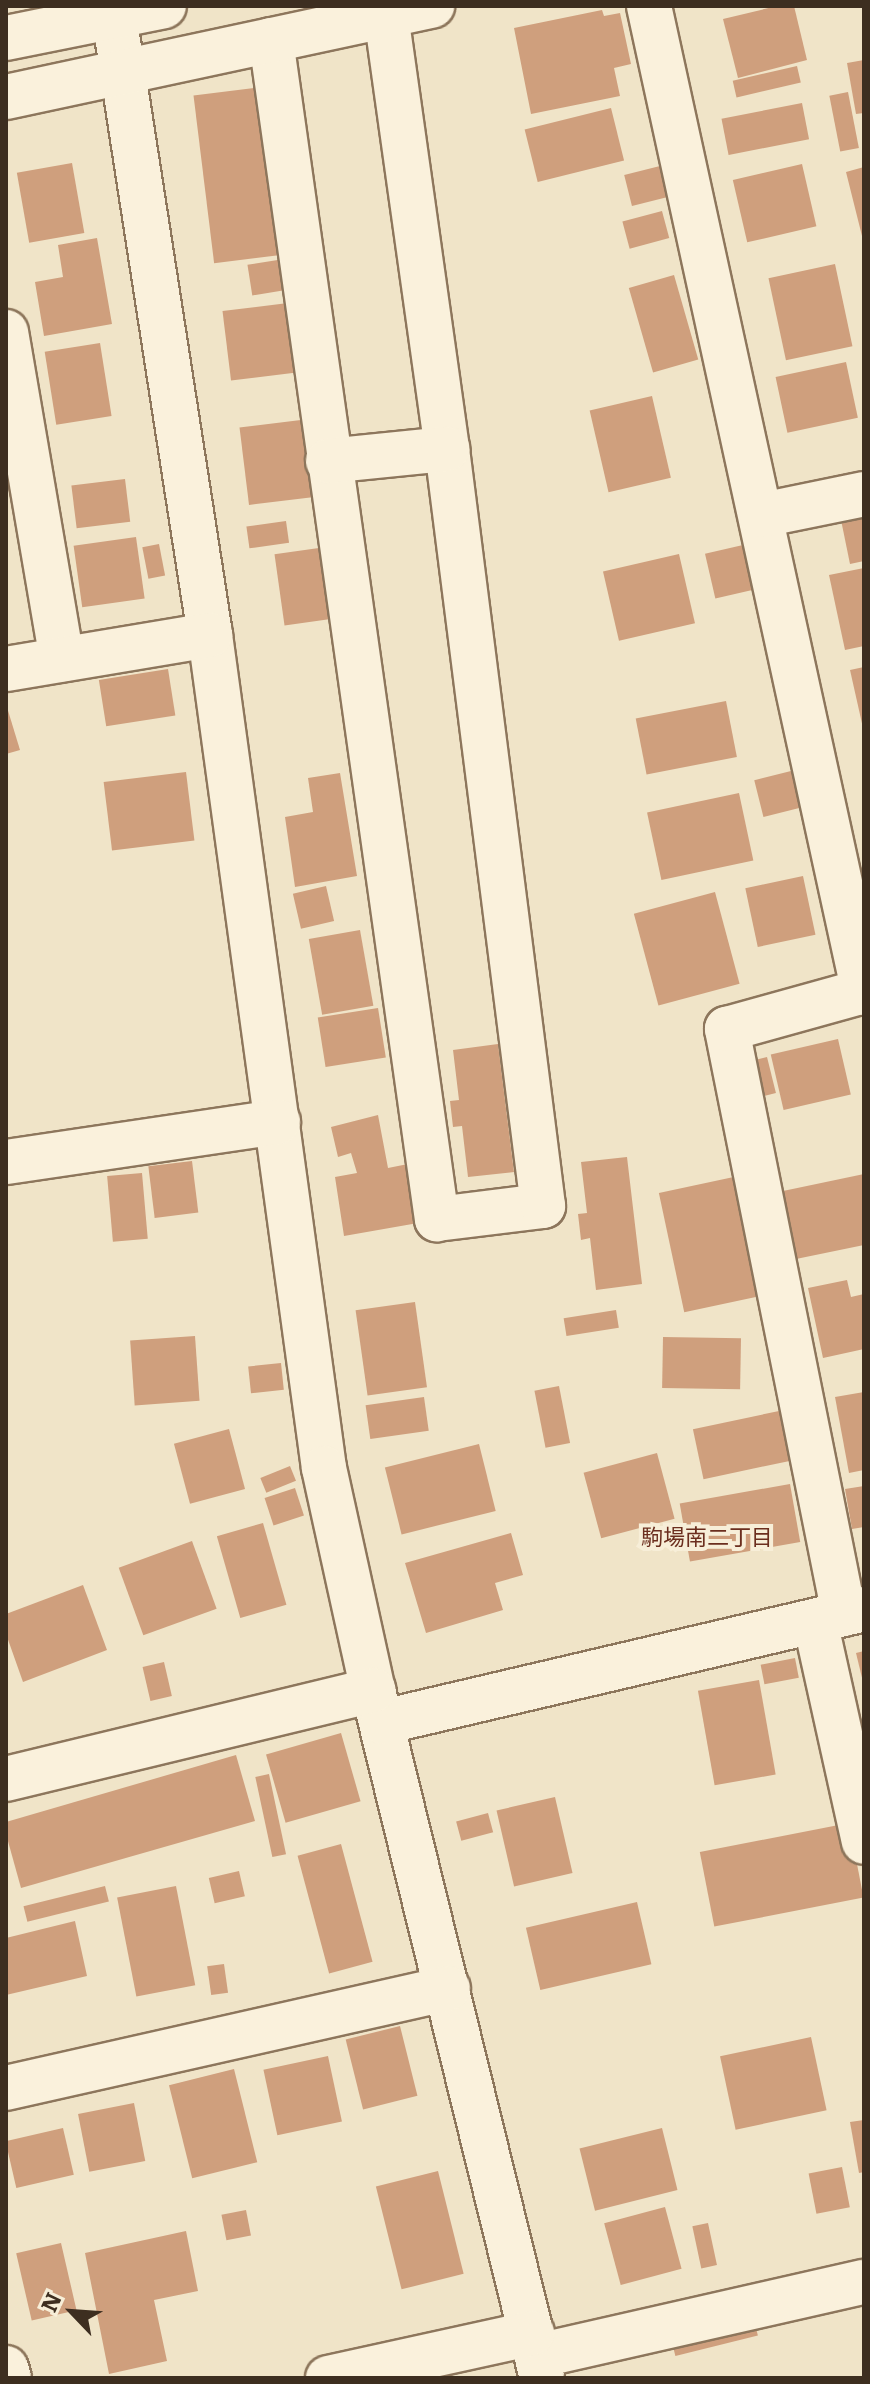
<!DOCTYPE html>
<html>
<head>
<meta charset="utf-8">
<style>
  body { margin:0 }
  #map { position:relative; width:870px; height:2384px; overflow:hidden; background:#f0e4c8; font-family:Literata,"Noto Sans JP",serif }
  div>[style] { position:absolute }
  .building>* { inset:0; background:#cf9f7d; transform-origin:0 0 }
  .roads { filter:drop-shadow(2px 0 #8d765c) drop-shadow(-2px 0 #8d765c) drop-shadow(0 2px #8d765c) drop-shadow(0 -2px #8d765c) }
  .minor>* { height:44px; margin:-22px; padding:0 22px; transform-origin:22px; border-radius:22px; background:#faf1dc }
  span { translate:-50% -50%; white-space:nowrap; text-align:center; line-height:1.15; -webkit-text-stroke:8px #f7eed8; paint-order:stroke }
  .neighbourhood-label { font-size:22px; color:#6b2e1e }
  .frame { position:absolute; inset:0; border:8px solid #3d2e20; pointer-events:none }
  .north { position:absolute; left:32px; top:2272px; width:80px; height:80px; -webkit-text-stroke:6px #f7eed8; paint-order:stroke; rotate:295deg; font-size:22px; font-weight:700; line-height:32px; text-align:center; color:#3d2e20 }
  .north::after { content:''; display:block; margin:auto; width:28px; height:36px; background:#3d2e20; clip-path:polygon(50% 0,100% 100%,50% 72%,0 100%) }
</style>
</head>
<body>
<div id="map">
  <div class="building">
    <div style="clip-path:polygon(777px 6px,794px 6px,807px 60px,738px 78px,723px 19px)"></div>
    <div style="clip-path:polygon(602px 10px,604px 16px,620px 13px,631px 64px,614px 68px,620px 96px,531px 114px,514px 28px)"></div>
    <div style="clip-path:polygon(864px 60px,864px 113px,856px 114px,847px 63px)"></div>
    <div style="left:797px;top:66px;width:17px;height:66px;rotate:77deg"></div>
    <div style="left:262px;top:87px;width:169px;height:69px;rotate:83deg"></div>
    <div style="left:848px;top:92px;width:57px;height:19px;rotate:79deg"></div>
    <div style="left:802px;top:103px;width:37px;height:82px;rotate:79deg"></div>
    <div style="left:611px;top:108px;width:54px;height:89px;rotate:76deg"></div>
    <div style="left:72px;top:163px;width:71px;height:56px;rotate:80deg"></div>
    <div style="left:802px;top:164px;width:64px;height:71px;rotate:77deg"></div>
    <div style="left:664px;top:165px;width:32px;height:41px;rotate:76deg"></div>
    <div style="clip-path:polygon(864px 167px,864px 240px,863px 240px,846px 172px)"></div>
    <div style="left:662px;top:211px;width:28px;height:41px;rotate:75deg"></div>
    <div style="clip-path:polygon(97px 238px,112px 324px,44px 336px,35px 282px,63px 277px,58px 245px)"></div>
    <div style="left:284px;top:259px;width:31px;height:37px;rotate:81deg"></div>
    <div style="left:835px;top:264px;width:84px;height:68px;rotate:78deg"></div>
    <div style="left:674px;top:275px;width:88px;height:47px;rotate:74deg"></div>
    <div style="left:288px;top:303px;width:70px;height:66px;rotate:83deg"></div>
    <div style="left:100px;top:343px;width:74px;height:56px;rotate:81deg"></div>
    <div style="left:846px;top:362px;width:57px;height:72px;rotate:78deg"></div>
    <div style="left:652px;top:396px;width:84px;height:64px;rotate:77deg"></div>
    <div style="left:309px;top:419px;width:78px;height:70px;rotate:83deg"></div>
    <div style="left:125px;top:479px;width:43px;height:54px;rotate:83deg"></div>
    <div style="clip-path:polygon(864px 510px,864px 561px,850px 564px,840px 515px)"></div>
    <div style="left:286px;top:521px;width:22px;height:40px;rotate:82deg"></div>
    <div style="left:136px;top:537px;width:62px;height:63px;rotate:82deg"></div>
    <div style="left:159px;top:544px;width:32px;height:17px;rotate:79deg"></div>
    <div style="left:743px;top:545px;width:46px;height:39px;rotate:77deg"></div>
    <div style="left:326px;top:547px;width:72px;height:52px;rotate:82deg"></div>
    <div style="left:679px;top:554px;width:71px;height:78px;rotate:77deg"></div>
    <div style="clip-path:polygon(864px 568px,864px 646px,845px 650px,829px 575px)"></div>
    <div style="clip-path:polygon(864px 667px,864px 728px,863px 728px,850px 670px)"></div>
    <div style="left:168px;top:669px;width:47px;height:70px;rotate:81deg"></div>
    <div style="left:726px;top:701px;width:57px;height:92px;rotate:79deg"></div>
    <div style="clip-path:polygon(6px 704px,20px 750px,6px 754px)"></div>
    <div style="left:795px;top:770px;width:38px;height:42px;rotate:76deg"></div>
    <div style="left:186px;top:772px;width:69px;height:83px;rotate:83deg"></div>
    <div style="clip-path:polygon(340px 773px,357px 876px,295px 887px,285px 817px,313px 812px,308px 778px)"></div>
    <div style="left:739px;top:793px;width:69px;height:94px;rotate:78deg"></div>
    <div style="left:803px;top:876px;width:60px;height:59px;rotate:78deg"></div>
    <div style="left:326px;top:886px;width:36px;height:34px;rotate:77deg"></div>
    <div style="left:715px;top:892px;width:95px;height:84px;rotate:75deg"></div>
    <div style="left:360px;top:930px;width:77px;height:52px;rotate:80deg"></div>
    <div style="left:378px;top:1008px;width:50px;height:61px;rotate:81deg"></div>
    <div style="left:838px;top:1039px;width:57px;height:69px;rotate:77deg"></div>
    <div style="clip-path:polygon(498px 1044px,514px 1172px,468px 1177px,462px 1126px,453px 1127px,450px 1101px,459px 1100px,453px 1050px)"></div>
    <div style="left:767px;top:1057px;width:37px;height:21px;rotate:76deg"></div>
    <div style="clip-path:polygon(378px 1115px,388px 1168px,408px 1164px,418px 1223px,344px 1236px,335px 1177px,357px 1173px,351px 1153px,338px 1157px,331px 1127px)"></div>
    <div style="clip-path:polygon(627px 1157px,642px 1284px,596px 1290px,590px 1238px,581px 1240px,578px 1214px,587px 1213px,581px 1162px)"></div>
    <div style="left:192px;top:1161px;width:52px;height:44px;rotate:83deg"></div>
    <div style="left:142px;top:1173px;width:66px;height:35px;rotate:85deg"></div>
    <div style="clip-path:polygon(864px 1174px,864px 1245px,796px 1259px,783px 1191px)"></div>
    <div style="left:743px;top:1175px;width:122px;height:86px;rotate:78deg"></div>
    <div style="clip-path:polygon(847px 1280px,851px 1297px,864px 1294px,864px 1349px,823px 1358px,808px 1288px)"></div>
    <div style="left:415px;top:1302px;width:86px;height:60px;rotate:82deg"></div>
    <div style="left:616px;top:1310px;width:18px;height:53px;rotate:81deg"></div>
    <div style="left:195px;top:1336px;width:65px;height:65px;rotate:86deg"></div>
    <div style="left:663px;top:1337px;width:78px;height:51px;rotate:1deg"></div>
    <div style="left:281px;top:1363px;width:27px;height:33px;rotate:84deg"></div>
    <div style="left:559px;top:1386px;width:58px;height:25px;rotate:79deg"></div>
    <div style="clip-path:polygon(864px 1392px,864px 1470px,849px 1473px,835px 1397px)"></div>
    <div style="left:424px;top:1397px;width:34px;height:59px;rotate:82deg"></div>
    <div style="left:779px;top:1411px;width:51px;height:88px;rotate:78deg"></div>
    <div style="left:229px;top:1429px;width:62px;height:57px;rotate:75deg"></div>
    <div style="left:479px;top:1444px;width:69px;height:97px;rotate:76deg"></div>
    <div style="left:657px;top:1453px;width:68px;height:76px;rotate:75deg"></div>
    <div style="left:290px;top:1466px;width:16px;height:32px;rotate:68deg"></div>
    <div style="left:790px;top:1484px;width:59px;height:112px;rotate:80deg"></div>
    <div style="clip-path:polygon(864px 1486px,864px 1527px,852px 1529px,845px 1489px)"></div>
    <div style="left:295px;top:1488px;width:29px;height:32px;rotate:72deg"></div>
    <div style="left:263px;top:1523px;width:85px;height:48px;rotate:74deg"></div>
    <div style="clip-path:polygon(511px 1533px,523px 1575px,495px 1583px,503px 1610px,426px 1633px,405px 1563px)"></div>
    <div style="left:192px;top:1541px;width:72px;height:78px;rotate:70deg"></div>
    <div style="clip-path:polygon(83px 1585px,107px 1650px,23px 1682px,6px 1634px,6px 1614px)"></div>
    <div style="clip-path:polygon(864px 1651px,864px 1682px,863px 1682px,856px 1653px)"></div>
    <div style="left:795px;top:1658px;width:20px;height:35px;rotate:79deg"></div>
    <div style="left:164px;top:1662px;width:35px;height:22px;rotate:77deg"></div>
    <div style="left:759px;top:1680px;width:96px;height:62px;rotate:80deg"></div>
    <div style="left:341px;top:1733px;width:71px;height:78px;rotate:74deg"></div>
    <div style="clip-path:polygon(236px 1755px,255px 1821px,21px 1888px,6px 1834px,6px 1822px)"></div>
    <div style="left:269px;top:1774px;width:82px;height:14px;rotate:78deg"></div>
    <div style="left:555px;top:1797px;width:78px;height:60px;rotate:77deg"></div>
    <div style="left:488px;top:1813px;width:20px;height:33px;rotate:75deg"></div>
    <div style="left:849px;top:1823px;width:76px;height:152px;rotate:79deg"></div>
    <div style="left:341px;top:1844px;width:122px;height:45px;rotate:75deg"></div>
    <div style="left:239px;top:1871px;width:26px;height:31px;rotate:77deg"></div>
    <div style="left:105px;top:1886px;width:16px;height:84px;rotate:76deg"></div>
    <div style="left:176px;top:1886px;width:101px;height:60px;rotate:79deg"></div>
    <div style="left:637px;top:1902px;width:64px;height:114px;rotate:77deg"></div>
    <div style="clip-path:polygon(75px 1921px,87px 1976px,6px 1995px,6px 1938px)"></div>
    <div style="left:224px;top:1964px;width:29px;height:17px;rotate:82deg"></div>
    <div style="left:400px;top:2026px;width:72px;height:56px;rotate:76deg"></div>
    <div style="left:811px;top:2037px;width:75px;height:93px;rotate:78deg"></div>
    <div style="left:328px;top:2056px;width:67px;height:66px;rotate:78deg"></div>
    <div style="left:234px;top:2069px;width:96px;height:67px;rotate:76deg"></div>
    <div style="left:134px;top:2103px;width:59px;height:57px;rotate:79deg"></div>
    <div style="clip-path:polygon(864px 2120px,864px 2172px,859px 2173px,850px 2122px)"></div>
    <div style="left:63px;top:2128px;width:48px;height:59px;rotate:77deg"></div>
    <div style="left:662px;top:2128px;width:64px;height:85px;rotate:76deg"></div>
    <div style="left:842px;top:2167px;width:41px;height:34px;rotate:79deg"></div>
    <div style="left:438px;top:2171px;width:106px;height:64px;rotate:76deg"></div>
    <div style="left:665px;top:2207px;width:64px;height:63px;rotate:75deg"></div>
    <div style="left:246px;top:2210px;width:26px;height:25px;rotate:79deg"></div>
    <div style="left:708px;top:2223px;width:43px;height:16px;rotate:78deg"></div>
    <div style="clip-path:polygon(186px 2231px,198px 2291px,154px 2300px,167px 2361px,109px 2374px,85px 2253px)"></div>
    <div style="left:61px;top:2243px;width:69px;height:46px;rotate:77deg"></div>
    <div style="left:754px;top:2320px;width:16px;height:85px;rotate:76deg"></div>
  </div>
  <div class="roads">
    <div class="minor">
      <div style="left:649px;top:6px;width:1010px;rotate:77.71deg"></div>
      <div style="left:114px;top:16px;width:626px;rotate:81.18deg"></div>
      <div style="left:210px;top:635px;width:841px;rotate:82.21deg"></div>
      <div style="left:324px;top:1468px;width:227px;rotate:77.6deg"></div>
      <div style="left:373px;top:1690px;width:708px;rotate:76.2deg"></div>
      <div style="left:6px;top:38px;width:161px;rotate:-11.4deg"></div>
      <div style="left:271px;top:40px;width:1191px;rotate:81.99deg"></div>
      <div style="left:437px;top:1219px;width:107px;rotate:-7deg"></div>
      <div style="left:543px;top:1206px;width:763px;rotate:-97.23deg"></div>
      <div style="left:447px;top:449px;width:447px;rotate:-98deg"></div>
      <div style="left:6px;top:97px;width:436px;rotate:-12.1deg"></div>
      <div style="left:6px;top:332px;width:332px;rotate:80.3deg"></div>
      <div style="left:328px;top:461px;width:120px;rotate:-5.8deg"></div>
      <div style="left:762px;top:515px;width:104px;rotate:-11.6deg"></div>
      <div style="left:6px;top:669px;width:207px;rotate:-9.5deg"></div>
      <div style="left:6px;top:1162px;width:275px;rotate:-8.4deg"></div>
      <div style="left:844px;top:1614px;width:597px;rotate:-101.31deg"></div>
      <div style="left:727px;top:1029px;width:142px;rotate:-15.5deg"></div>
      <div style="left:815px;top:1621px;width:226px;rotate:77.5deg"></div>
      <div style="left:383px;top:1722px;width:494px;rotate:-13.2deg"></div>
      <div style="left:6px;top:1779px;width:378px;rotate:-13.6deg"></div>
      <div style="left:6px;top:2088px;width:453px;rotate:-12.7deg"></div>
      <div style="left:537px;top:2356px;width:335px;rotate:-12.8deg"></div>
      <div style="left:6px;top:2368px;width:10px;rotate:73deg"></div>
      <div style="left:328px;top:2378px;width:209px;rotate:-12.4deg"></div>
    </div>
  </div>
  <div class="neighbourhood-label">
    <span style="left:707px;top:1536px">駒場南二丁目</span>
  </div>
  <div class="frame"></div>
  <div class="north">N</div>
</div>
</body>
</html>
